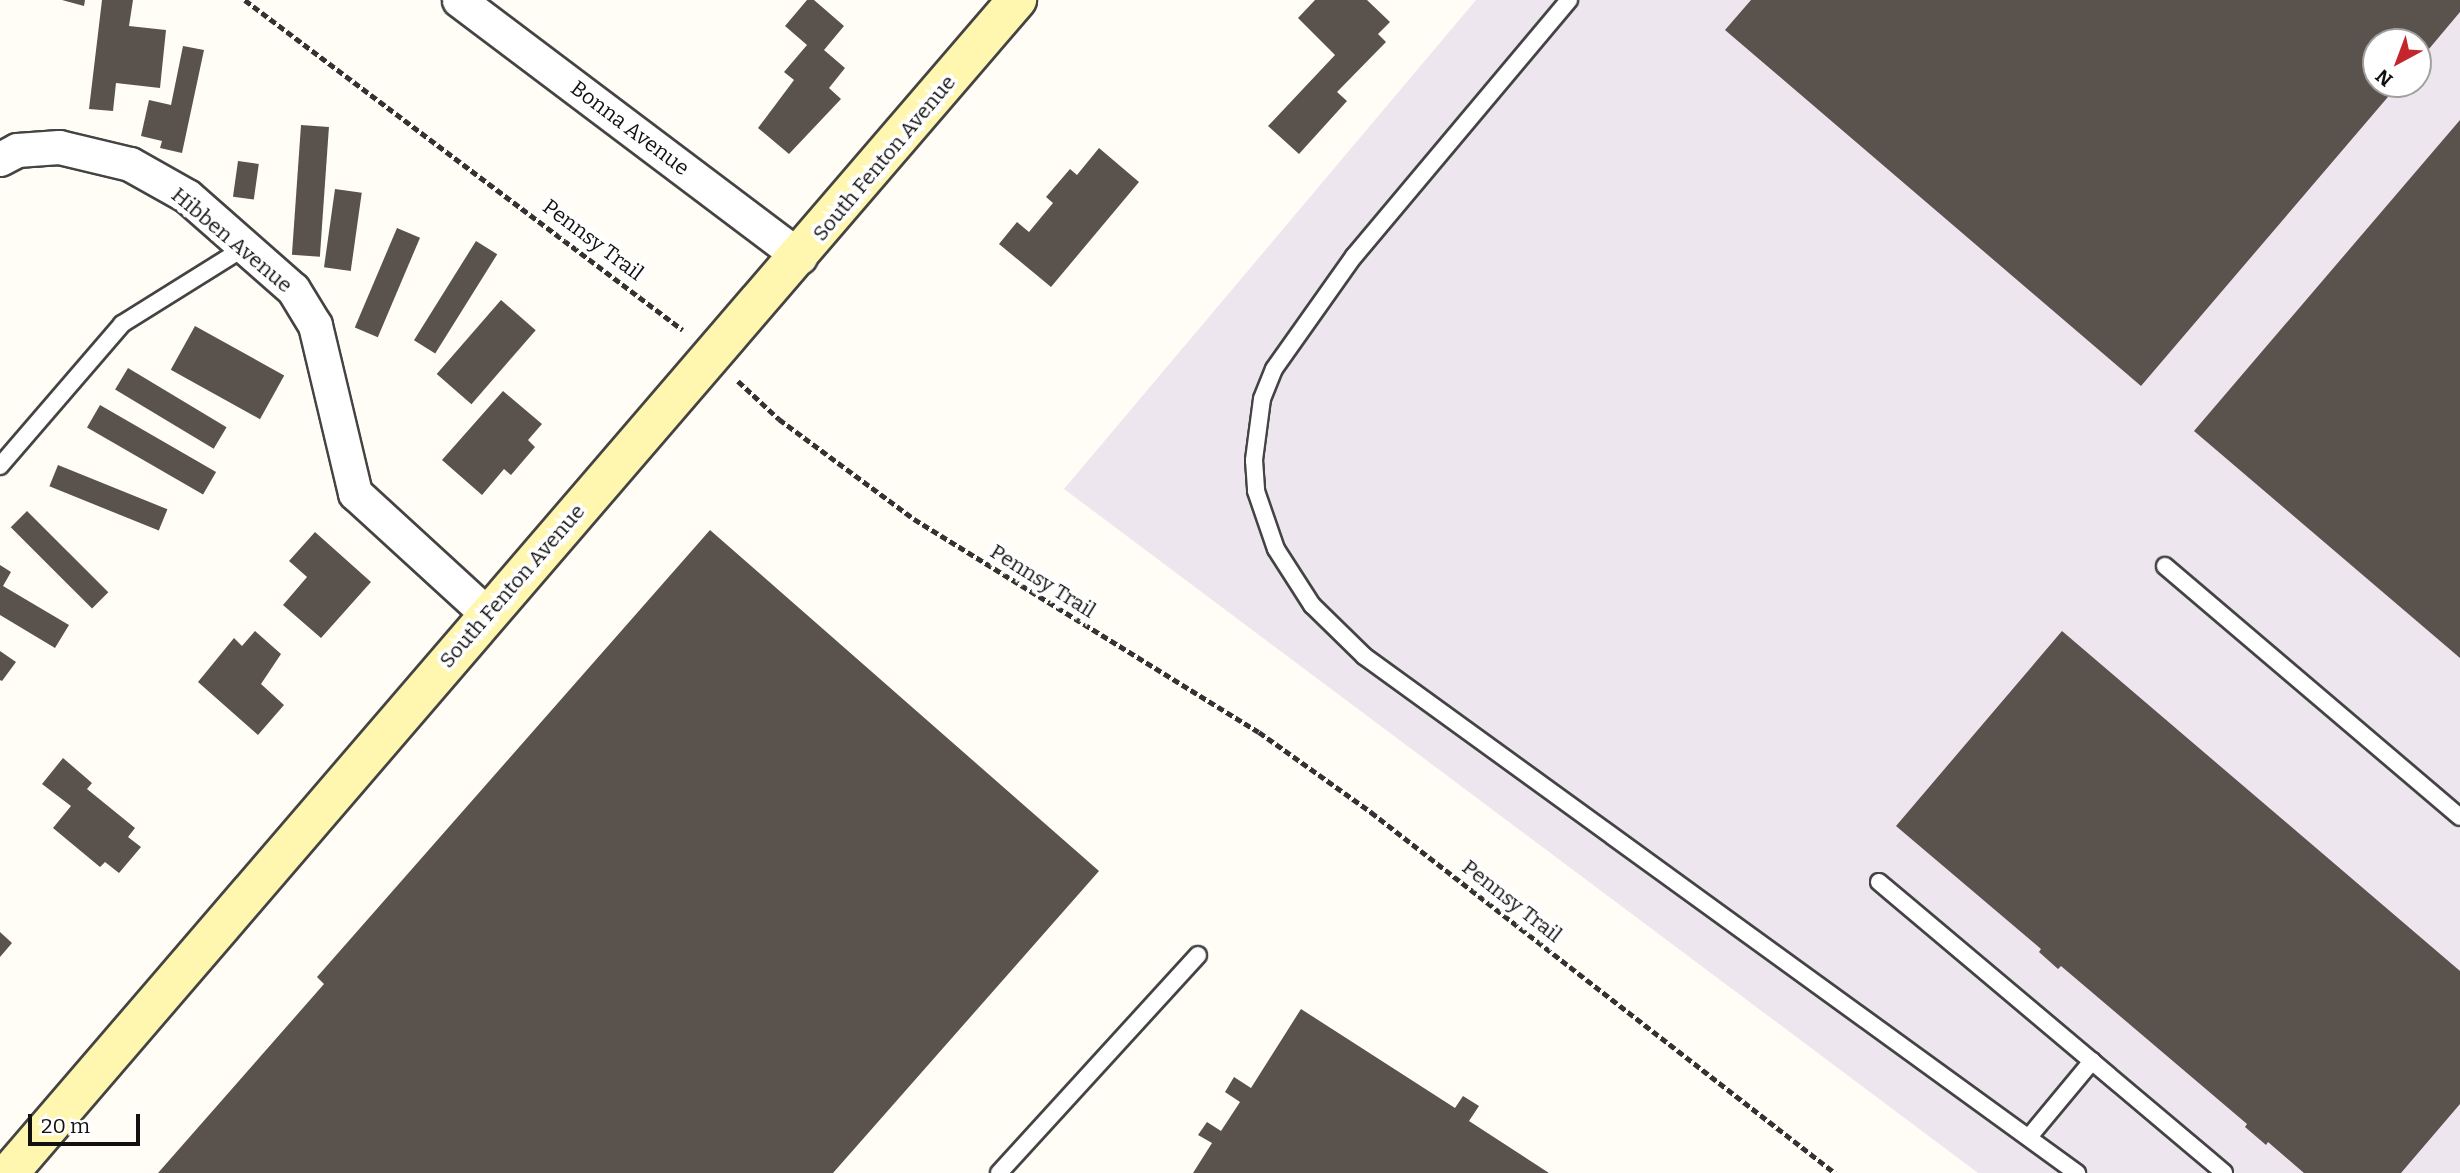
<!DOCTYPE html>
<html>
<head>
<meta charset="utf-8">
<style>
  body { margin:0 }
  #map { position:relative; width:2460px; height:1173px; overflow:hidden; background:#fffdf5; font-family:Bitter,serif }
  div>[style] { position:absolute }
  .industrial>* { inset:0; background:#eee6ef }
  .building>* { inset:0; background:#5a524d; transform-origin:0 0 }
  .path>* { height:4.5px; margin-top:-2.25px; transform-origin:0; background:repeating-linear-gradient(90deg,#333 0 7px,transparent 0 10.5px) }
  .roads { filter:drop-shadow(2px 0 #444) drop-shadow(-2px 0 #444) drop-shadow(0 2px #444) drop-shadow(0 -2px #444) }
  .lane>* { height:16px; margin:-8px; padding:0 8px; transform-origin:8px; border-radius:8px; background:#fff }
  .street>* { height:33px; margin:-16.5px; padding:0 16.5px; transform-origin:16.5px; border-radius:16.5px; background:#fff }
  .secondary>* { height:38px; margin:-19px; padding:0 19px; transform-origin:19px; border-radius:19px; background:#fff6b0 }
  span { translate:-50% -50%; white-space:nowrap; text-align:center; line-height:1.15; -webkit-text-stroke:7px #fff; paint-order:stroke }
  .street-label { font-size:21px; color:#111 }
  .north { position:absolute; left:2362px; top:28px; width:70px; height:70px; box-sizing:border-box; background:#fff; border:2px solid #a0a0a0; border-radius:50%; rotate:221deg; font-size:19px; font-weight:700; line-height:28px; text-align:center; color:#111 }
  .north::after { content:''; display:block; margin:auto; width:24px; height:32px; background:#c4262e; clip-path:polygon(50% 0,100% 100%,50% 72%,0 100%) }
  .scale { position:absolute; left:28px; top:1114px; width:112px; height:32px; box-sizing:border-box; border:4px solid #111; border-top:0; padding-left:9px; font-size:21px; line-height:24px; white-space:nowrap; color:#111; -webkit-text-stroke:5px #fff; paint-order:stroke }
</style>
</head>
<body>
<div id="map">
  <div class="industrial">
    <div style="clip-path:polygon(evenodd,1476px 0,2460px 0,2460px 1173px,1978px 1173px,1064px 489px,1476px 0,2376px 42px,2418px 42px,2418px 84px,2376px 84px,2376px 42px)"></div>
  </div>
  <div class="building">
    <div style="clip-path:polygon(62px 0,85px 0,84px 6px)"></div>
    <div style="clip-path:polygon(102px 0,133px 0,129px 26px,166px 30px,160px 88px,116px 83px,113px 111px,89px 109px)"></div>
    <div style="clip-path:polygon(807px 0,814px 0,844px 26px,824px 50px,845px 68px,829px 88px,841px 99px,789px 154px,758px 128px,794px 80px,784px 72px,807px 45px,785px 26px)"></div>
    <div style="clip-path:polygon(1315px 0,1367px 0,1390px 22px,1378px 34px,1386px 42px,1337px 92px,1347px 101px,1299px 154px,1268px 126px,1335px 55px,1298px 18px)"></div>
    <div style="clip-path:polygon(1751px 0,2460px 0,2460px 12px,2418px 62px,2418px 42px,2376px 42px,2376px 84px,2399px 84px,2141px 386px,1725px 30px)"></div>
    <div style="clip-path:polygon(183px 46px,204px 50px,182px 153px,160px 148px,162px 141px,141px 136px,149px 100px,171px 105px)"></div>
    <div style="clip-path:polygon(2460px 120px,2460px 658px,2194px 431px)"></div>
    <div style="left:301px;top:125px;width:28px;height:130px;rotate:4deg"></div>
    <div style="clip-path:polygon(1099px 148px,1139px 182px,1051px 287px,999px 244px,1017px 222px,1029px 232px,1053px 203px,1046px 197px,1070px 169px,1077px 175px)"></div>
    <div style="left:238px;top:161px;width:21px;height:36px;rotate:8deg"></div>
    <div style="left:335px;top:189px;width:27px;height:79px;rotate:8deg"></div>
    <div style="left:397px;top:228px;width:25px;height:108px;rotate:23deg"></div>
    <div style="left:476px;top:241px;width:25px;height:117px;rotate:32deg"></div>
    <div style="left:501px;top:300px;width:46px;height:98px;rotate:41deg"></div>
    <div style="left:195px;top:326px;width:102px;height:50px;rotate:29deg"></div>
    <div style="left:128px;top:368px;width:115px;height:25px;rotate:31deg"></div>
    <div style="clip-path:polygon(503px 391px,542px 424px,528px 440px,535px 447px,511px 475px,504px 469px,482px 495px,442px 460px)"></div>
    <div style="left:100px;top:405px;width:134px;height:26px;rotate:30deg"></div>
    <div style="left:58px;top:465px;width:118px;height:23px;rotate:22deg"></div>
    <div style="left:27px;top:511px;width:115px;height:23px;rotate:45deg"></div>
    <div style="clip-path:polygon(710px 530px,1099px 871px,833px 1173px,158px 1173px,324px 984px,317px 977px)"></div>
    <div style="clip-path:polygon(315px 532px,371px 582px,321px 638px,283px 605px,307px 577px,289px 561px)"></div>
    <div style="clip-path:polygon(0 565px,11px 572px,3px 586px,69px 625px,55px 648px,0 615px)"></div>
    <div style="clip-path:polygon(255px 631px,281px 654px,261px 684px,284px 705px,258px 735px,198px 682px,234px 638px,242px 646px)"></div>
    <div style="clip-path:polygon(2062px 631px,2460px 971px,2460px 1104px,2401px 1173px,2304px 1173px,2268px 1142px,2266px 1145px,2245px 1127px,2247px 1124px,2061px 966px,2058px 969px,2039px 952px,2041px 949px,1896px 826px)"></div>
    <div style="clip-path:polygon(0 651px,16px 662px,2px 681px,0 680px)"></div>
    <div style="clip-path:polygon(63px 758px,92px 783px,87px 789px,135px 828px,128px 837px,141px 847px,119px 873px,105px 862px,100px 867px,53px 828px,71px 806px,42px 784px)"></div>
    <div style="clip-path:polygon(0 932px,12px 943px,0 957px)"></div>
    <div style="clip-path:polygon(1301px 1009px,1455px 1108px,1463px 1096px,1479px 1106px,1469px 1121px,1549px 1173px,1193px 1173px,1212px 1143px,1198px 1135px,1207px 1122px,1221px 1131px,1240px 1102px,1225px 1092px,1234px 1077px,1251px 1088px)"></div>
  </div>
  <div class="path">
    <div style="left:245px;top:0;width:548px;rotate:37deg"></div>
    <div style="left:738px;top:381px;width:56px;rotate:42.8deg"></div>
    <div style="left:779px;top:419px;width:168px;rotate:36.5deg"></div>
    <div style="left:914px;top:519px;width:405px;rotate:31.7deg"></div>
    <div style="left:1259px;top:732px;width:138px;rotate:35.5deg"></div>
    <div style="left:1371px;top:812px;width:588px;rotate:37.88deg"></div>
  </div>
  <div class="roads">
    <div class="lane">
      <div style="left:1569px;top:0;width:334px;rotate:130deg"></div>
      <div style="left:1354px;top:256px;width:138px;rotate:125.3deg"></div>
      <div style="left:1274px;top:369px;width:32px;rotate:112deg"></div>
      <div style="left:1262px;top:399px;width:62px;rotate:97.5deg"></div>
      <div style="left:1254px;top:460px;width:31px;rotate:86deg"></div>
      <div style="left:1256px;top:491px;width:61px;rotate:71deg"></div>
      <div style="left:1276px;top:549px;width:67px;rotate:57.3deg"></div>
      <div style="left:1312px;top:605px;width:73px;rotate:44.4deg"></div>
      <div style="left:1364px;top:656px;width:881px;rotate:35.95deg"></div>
      <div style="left:0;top:466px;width:187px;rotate:-49.3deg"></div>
      <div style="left:122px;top:324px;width:145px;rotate:-32deg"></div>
      <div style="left:2165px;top:566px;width:387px;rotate:40.4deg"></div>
      <div style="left:1879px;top:882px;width:451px;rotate:40.1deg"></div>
      <div style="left:2029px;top:1137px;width:99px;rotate:-50.3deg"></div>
      <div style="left:999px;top:1173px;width:295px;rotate:-47.6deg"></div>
    </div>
    <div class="street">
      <div style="left:459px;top:0;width:427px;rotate:37deg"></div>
      <div style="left:0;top:159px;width:19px;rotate:-28deg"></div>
      <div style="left:17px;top:150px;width:42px;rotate:-4.1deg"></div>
      <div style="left:59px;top:147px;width:73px;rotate:13.5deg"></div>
      <div style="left:130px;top:164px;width:65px;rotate:29.3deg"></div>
      <div style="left:187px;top:196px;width:141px;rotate:41.3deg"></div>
      <div style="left:293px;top:289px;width:42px;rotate:58.6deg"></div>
      <div style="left:315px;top:325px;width:173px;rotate:76.6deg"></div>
      <div style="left:355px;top:493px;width:179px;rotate:42.5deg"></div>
    </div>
    <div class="secondary">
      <div style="left:9px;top:1173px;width:1547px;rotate:-49.33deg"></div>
    </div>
  </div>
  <div class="street-label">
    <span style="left:630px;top:128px;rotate:37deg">Bonna Avenue</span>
    <span style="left:884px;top:158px;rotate:-50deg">South Fenton Avenue</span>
    <span style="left:232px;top:240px;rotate:40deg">Hibben Avenue</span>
    <span style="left:593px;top:240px;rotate:37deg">Pennsy Trail</span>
    <span style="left:1043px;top:581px;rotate:32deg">Pennsy Trail</span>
    <span style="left:512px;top:586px;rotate:-49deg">South Fenton Avenue</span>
    <span style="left:1512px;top:901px;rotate:38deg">Pennsy Trail</span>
  </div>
  <div class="north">N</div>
  <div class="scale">20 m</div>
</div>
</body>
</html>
